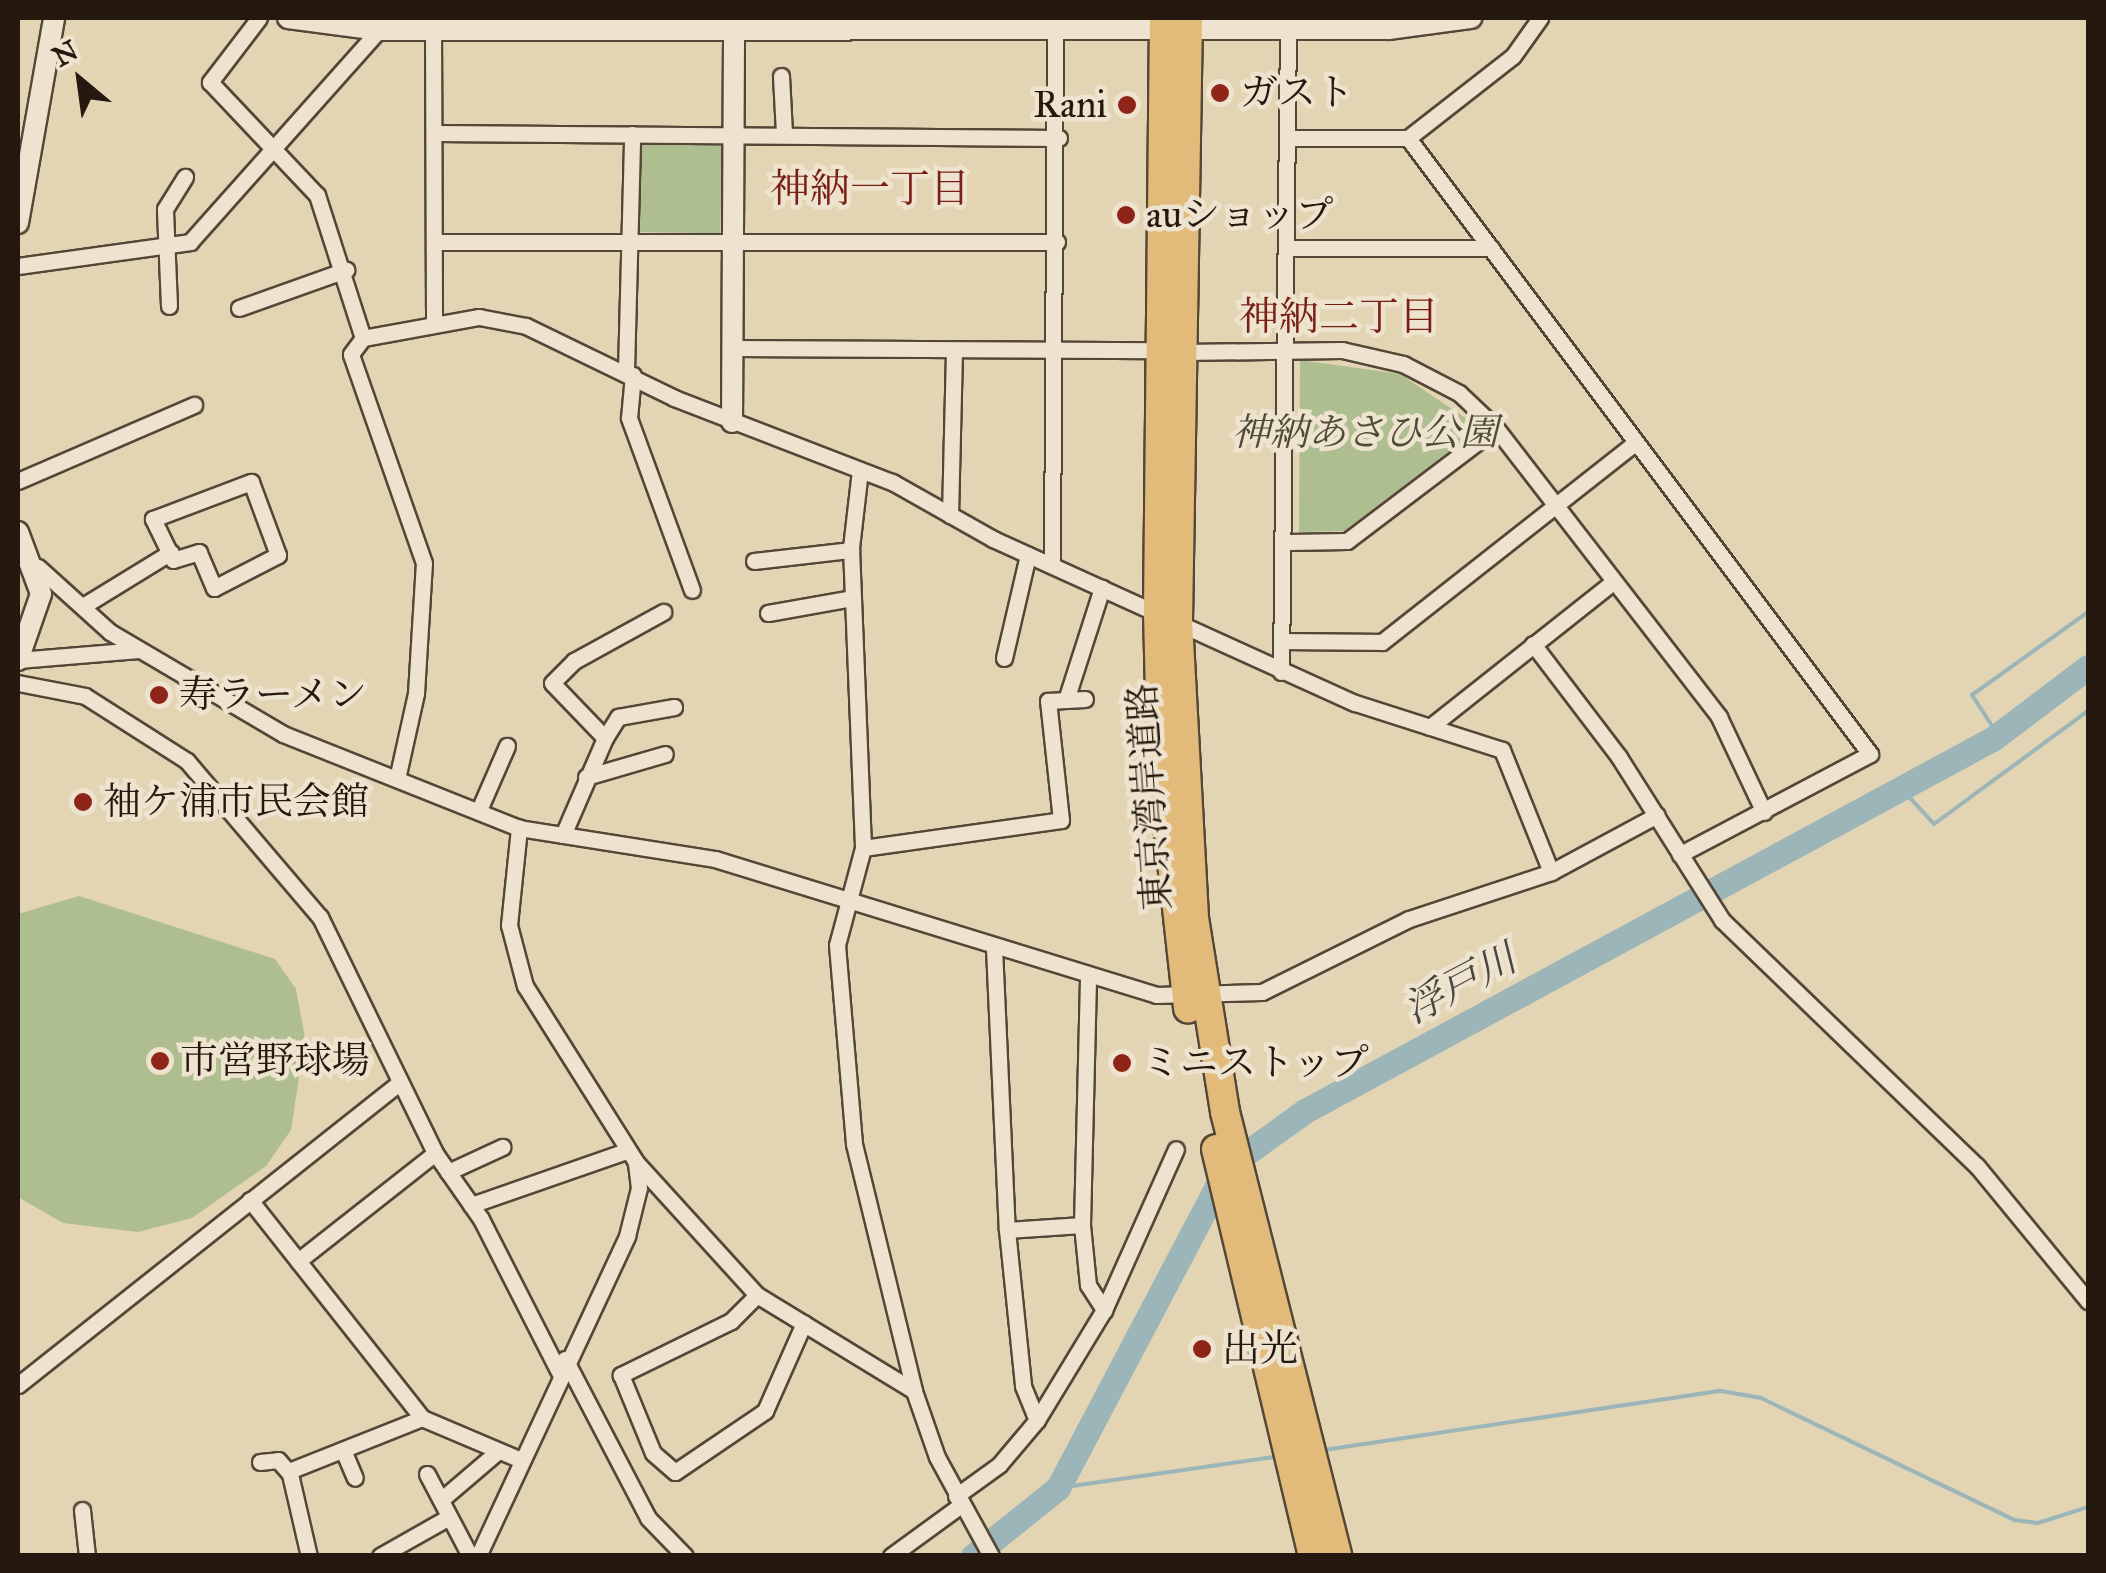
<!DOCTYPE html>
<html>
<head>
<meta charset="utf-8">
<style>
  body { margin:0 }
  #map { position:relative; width:2106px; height:1573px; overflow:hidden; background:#e3d4b3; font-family:"IM FELL Great Primer","Noto Serif JP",serif }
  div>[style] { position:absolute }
  .green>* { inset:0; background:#afbe90; transform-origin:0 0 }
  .stream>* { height:4px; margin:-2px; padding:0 2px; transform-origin:2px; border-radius:2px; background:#9bb5b9 }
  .river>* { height:25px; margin:-12.5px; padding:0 12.5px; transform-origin:12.5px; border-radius:12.5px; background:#9bb5b9 }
  .roads { filter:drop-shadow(2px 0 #544737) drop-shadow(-2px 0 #544737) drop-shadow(0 2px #544737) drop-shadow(0 -2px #544737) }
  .street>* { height:15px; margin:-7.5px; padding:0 7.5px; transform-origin:7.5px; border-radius:7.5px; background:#ede3ce }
  .secondary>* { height:20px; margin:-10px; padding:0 10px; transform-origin:10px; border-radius:10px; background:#ede3ce }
  .highway>* { height:28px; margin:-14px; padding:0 14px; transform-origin:14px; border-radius:14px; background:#e2ba7a }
  .dots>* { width:28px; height:28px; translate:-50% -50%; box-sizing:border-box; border:5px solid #ede3ce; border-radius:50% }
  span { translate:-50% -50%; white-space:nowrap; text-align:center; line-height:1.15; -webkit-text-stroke:9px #ede3ce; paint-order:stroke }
  .poi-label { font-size:38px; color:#25180e }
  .left { translate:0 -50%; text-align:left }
  .right { translate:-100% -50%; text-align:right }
  .park-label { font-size:38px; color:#4e4a35; font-style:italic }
  .street-label { font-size:38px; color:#25180e }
  .neighbourhood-label { font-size:40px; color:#7a1f14 }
  .water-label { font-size:40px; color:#484741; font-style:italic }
  .frame { position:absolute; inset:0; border:20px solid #25180e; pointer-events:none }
  .north { position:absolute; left:30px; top:30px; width:100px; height:100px; -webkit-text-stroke:8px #ede3ce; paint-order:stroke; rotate:331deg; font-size:28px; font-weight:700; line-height:40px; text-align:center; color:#25180e }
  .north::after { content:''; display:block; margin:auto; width:35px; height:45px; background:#25180e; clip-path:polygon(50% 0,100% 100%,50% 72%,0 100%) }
</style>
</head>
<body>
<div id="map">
  <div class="green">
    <div style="left:639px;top:141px;width:83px;height:91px;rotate:1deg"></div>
    <div style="clip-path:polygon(1300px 360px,1400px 374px,1480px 428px,1344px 531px,1299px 532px)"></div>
    <div style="clip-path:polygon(79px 896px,275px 959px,296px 989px,305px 1038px,291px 1130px,266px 1166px,192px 1218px,138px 1232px,63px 1223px,18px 1197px,18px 914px)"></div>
  </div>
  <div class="stream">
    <div style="left:1998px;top:735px;width:48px;rotate:-123deg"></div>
    <div style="left:1972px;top:695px;width:143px;rotate:-35.6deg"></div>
    <div style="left:1902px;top:789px;width:47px;rotate:47.6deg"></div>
    <div style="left:1934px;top:824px;width:191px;rotate:-36.3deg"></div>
    <div style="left:1324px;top:1450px;width:401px;rotate:-8.5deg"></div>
    <div style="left:1721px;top:1391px;width:41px;rotate:9.9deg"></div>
    <div style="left:1761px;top:1398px;width:281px;rotate:25.7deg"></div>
    <div style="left:2014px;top:1520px;width:24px;rotate:7deg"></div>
    <div style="left:2038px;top:1523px;width:52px;rotate:-17.7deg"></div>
    <div style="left:1058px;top:1488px;width:224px;rotate:-8.2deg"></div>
  </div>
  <div class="river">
    <div style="left:973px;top:1556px;width:109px;rotate:-38.7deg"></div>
    <div style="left:1058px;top:1488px;width:363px;rotate:-62.2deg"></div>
    <div style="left:1227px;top:1167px;width:96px;rotate:-35.7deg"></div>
    <div style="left:1305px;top:1111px;width:783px;rotate:-28.43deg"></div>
    <div style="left:1994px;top:738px;width:118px;rotate:-37.1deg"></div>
  </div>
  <div class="roads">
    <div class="street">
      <div style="left:259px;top:18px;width:81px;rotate:127.4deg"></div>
      <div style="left:210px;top:82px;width:156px;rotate:46.6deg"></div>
      <div style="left:317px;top:195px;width:150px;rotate:72.2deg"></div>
      <div style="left:433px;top:28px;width:294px;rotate:89.8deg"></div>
      <div style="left:781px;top:76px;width:57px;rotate:87deg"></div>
      <div style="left:435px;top:133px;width:624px;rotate:0.46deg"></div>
      <div style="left:1293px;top:138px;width:115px"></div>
      <div style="left:1408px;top:138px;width:133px;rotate:-38deg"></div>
      <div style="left:1513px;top:56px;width:47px;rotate:-54.6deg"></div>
      <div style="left:1408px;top:138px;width:770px;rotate:53.13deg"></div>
      <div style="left:1870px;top:754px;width:215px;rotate:152.2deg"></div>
      <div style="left:437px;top:242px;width:620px"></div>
      <div style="left:1292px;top:248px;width:199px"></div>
      <div style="left:18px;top:266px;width:174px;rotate:-7.9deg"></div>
      <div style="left:190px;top:242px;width:284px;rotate:-48.3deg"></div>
      <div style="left:169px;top:306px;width:97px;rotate:-92.4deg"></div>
      <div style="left:165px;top:209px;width:38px;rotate:-58deg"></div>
      <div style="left:239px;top:308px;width:114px;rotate:-19.6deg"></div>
      <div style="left:732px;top:348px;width:428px;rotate:0.3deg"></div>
      <div style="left:1183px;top:352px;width:159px;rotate:-0.7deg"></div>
      <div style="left:1342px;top:350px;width:63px;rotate:12.9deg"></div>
      <div style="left:1403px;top:364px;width:63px;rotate:27.4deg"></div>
      <div style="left:1459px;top:393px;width:51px;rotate:43.4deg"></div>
      <div style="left:1496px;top:428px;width:365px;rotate:52.3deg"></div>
      <div style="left:1719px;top:717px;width:105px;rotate:64.7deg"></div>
      <div style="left:626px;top:371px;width:237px;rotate:-88.5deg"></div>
      <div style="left:633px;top:375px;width:43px;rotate:95.3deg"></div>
      <div style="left:629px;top:418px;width:183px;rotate:69.9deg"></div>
      <div style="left:860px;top:470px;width:79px;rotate:96.6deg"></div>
      <div style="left:851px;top:548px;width:300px;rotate:87.7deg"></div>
      <div style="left:863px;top:848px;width:100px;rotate:105deg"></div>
      <div style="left:837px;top:945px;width:200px;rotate:85.1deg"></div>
      <div style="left:854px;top:1144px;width:254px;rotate:76.3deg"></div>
      <div style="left:914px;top:1391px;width:70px;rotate:70.8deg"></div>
      <div style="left:937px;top:1457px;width:113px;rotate:61.4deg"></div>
      <div style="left:18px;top:481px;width:192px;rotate:-23.4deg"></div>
      <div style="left:251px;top:482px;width:78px;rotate:69.7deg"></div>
      <div style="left:278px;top:555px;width:72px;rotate:152.7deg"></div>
      <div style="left:214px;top:588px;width:39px;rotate:-113deg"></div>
      <div style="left:199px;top:552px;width:27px;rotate:163deg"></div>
      <div style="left:173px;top:560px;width:46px;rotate:-116deg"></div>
      <div style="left:153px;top:519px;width:105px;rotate:-20.7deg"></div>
      <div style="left:950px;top:515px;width:164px;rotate:-88.6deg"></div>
      <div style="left:1289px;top:542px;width:58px;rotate:-1deg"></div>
      <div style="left:1347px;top:541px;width:187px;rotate:-37.2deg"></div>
      <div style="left:754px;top:561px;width:98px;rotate:-6.5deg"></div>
      <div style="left:1052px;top:565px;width:539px;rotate:-89.68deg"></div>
      <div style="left:38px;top:567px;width:97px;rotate:42.1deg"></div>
      <div style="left:110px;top:632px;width:201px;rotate:30.5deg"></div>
      <div style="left:283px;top:734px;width:254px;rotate:21.7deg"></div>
      <div style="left:519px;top:828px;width:198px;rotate:9deg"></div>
      <div style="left:715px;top:859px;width:461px;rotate:17.1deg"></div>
      <div style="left:1156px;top:995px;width:106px;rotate:-1.6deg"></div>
      <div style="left:1262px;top:992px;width:164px;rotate:-26.4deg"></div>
      <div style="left:1409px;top:919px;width:150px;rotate:-18.3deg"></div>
      <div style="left:1551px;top:872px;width:120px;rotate:-28.3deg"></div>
      <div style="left:83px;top:606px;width:103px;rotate:-31.5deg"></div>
      <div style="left:768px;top:613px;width:85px;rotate:-10.1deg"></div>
      <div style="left:1288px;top:641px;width:94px;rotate:0.6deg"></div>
      <div style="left:1382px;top:642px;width:323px;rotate:-38.2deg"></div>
      <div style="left:1533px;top:644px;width:142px;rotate:52.7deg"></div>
      <div style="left:1619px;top:757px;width:193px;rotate:57.7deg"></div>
      <div style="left:1722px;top:920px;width:354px;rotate:44deg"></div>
      <div style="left:1977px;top:1166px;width:175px;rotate:50.6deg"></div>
      <div style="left:1004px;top:658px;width:106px;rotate:-76.9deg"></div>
      <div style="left:18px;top:660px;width:121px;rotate:-4.7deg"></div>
      <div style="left:1281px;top:672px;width:642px;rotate:-89.38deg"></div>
      <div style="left:18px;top:683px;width:68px;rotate:11deg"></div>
      <div style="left:85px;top:696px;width:121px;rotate:32.5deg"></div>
      <div style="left:187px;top:761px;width:205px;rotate:49.6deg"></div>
      <div style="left:320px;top:917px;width:263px;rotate:64deg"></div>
      <div style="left:435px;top:1153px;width:80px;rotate:55.1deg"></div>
      <div style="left:481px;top:1219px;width:172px;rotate:63deg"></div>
      <div style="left:1066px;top:700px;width:118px;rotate:-72.2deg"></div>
      <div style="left:1430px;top:727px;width:232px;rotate:-38.4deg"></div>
      <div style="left:605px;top:738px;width:25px;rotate:-58deg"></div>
      <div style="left:618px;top:717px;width:57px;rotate:-10.1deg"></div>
      <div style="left:586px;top:777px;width:82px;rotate:-16.2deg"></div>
      <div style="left:397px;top:779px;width:88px;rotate:-77.5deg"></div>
      <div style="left:416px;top:693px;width:130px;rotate:-86.5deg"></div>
      <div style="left:424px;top:563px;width:221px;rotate:-109.3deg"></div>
      <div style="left:351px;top:354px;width:20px;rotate:-53deg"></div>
      <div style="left:363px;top:338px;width:118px;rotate:-10.3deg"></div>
      <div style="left:479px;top:317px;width:48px;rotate:10.8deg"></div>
      <div style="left:526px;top:326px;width:165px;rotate:25.9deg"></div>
      <div style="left:674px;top:398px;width:234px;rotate:21.1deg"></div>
      <div style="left:892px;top:482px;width:116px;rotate:29.4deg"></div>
      <div style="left:993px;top:539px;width:397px;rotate:24.4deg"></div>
      <div style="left:1355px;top:703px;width:154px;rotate:17.7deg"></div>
      <div style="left:1502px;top:750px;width:131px;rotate:68.1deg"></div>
      <div style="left:479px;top:810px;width:70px;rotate:-66.4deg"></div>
      <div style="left:563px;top:835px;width:106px;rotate:-66.6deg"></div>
      <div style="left:605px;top:738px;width:76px;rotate:-133.9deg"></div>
      <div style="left:552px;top:683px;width:31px;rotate:-45deg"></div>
      <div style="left:574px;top:661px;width:102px;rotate:-28.8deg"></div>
      <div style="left:863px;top:848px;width:200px;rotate:-8deg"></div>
      <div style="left:1061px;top:820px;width:120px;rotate:-96.2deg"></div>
      <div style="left:1048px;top:701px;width:37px;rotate:-3deg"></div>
      <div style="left:994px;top:948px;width:282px;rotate:87.4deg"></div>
      <div style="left:1007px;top:1230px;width:157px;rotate:84.1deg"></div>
      <div style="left:1023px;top:1386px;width:37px;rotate:68deg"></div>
      <div style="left:1088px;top:979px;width:246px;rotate:91.4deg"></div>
      <div style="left:1082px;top:1225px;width:60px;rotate:84.3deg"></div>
      <div style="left:1088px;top:1285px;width:30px;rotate:57deg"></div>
      <div style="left:636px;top:1162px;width:180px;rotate:47.7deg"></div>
      <div style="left:757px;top:1295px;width:184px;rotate:31.4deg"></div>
      <div style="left:448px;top:1172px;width:60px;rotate:-24.8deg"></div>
      <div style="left:250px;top:1200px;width:278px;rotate:51.7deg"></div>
      <div style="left:422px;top:1418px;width:108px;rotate:23deg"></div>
      <div style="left:471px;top:1205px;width:164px;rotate:-19.2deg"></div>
      <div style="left:1007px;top:1230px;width:75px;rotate:-3.8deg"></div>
      <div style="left:298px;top:1261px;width:174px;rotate:-38.2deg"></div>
      <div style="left:757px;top:1295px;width:37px;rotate:135deg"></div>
      <div style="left:731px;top:1321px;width:123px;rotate:153.9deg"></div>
      <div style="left:621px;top:1375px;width:84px;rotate:67.7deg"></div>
      <div style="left:653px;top:1453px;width:29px;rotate:41deg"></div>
      <div style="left:675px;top:1472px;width:109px;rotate:-34.1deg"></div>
      <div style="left:765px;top:1411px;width:96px;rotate:-66.1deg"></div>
      <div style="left:565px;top:1359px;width:179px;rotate:62.4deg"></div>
      <div style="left:648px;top:1518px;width:53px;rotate:45.8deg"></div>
      <div style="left:18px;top:1385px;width:488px;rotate:-38.4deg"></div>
      <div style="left:343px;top:1450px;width:30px;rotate:67deg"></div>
      <div style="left:260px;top:1462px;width:18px;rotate:-6deg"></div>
      <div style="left:278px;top:1460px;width:18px;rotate:49deg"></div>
      <div style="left:290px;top:1474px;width:84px;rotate:77deg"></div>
      <div style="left:289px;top:1471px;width:143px;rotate:-21.7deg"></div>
      <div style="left:427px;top:1474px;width:93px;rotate:62.3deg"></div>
      <div style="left:956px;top:1496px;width:53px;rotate:-35.8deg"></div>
      <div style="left:999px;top:1465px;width:59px;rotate:-49.8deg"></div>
      <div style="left:1037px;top:1420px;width:129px;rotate:-58.7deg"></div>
      <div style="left:1104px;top:1310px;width:176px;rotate:-65.9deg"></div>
      <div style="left:442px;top:1499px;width:72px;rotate:-40.5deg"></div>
      <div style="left:82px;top:1510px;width:46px;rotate:83.8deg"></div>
      <div style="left:380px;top:1556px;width:79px;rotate:-29.5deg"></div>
      <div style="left:478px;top:1556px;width:353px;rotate:-65deg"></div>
      <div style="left:627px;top:1236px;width:49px;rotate:-76deg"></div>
      <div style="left:639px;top:1188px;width:26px;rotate:-97deg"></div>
      <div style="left:636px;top:1162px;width:208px;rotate:-122.2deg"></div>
      <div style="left:525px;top:986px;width:63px;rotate:-104.7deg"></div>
      <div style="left:509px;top:925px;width:98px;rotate:-84.1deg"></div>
      <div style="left:891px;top:1556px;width:87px;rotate:-36.1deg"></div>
    </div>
    <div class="secondary">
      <div style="left:288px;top:18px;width:92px;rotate:7.5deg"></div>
      <div style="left:379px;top:30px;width:1010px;rotate:-0.06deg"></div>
      <div style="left:1389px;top:29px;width:83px;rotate:-7.6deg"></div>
      <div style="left:18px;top:223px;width:208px;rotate:-80deg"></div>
      <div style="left:732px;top:422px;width:404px;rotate:-89.7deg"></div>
      <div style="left:18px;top:532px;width:66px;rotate:69.6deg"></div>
      <div style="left:41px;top:594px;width:70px;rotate:109.2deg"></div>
    </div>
    <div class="highway">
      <div style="left:1164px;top:18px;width:595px;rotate:90.58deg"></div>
      <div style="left:1158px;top:613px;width:159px;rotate:88.6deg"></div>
      <div style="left:1162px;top:772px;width:238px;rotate:83.7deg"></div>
      <div style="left:1188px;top:18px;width:604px;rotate:90.95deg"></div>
      <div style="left:1178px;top:622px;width:296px;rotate:86.9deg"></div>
      <div style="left:1194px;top:918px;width:196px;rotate:80.9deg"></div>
      <div style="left:1225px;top:1112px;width:458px;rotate:75.8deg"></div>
      <div style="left:1216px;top:1149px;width:418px;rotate:76.6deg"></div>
    </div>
  </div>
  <div class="dots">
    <div style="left:1220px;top:93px;background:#8f2418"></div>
    <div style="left:1127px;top:105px;background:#8f2418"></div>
    <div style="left:1126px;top:215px;background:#8f2418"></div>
    <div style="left:159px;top:695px;background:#8f2418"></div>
    <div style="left:83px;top:802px;background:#8f2418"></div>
    <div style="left:160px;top:1061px;background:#8f2418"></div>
    <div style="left:1122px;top:1063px;background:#8f2418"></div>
    <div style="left:1202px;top:1349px;background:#8f2418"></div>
  </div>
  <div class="poi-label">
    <span class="left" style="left:1240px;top:93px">ガスト</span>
    <span class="right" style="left:1107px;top:105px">Rani</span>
    <span class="left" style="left:1146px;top:215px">auショップ</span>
    <span class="left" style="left:179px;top:695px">寿ラーメン</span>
    <span class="left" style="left:103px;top:802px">袖ケ浦市民会館</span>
    <span class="left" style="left:180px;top:1061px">市営野球場</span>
    <span class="left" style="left:1142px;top:1063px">ミニストップ</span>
    <span class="left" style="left:1222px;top:1349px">出光</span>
  </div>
  <div class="park-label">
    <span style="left:1365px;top:433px">神納あさひ公園</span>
  </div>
  <div class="street-label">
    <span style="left:1150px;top:797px;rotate:-94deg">東京湾岸道路</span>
  </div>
  <div class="neighbourhood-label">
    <span style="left:870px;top:189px">神納一丁目</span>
    <span style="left:1339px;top:317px">神納二丁目</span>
  </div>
  <div class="water-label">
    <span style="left:1460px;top:984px;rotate:-28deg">浮戸川</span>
  </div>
  <div class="frame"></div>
  <div class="north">N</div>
</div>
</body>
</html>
